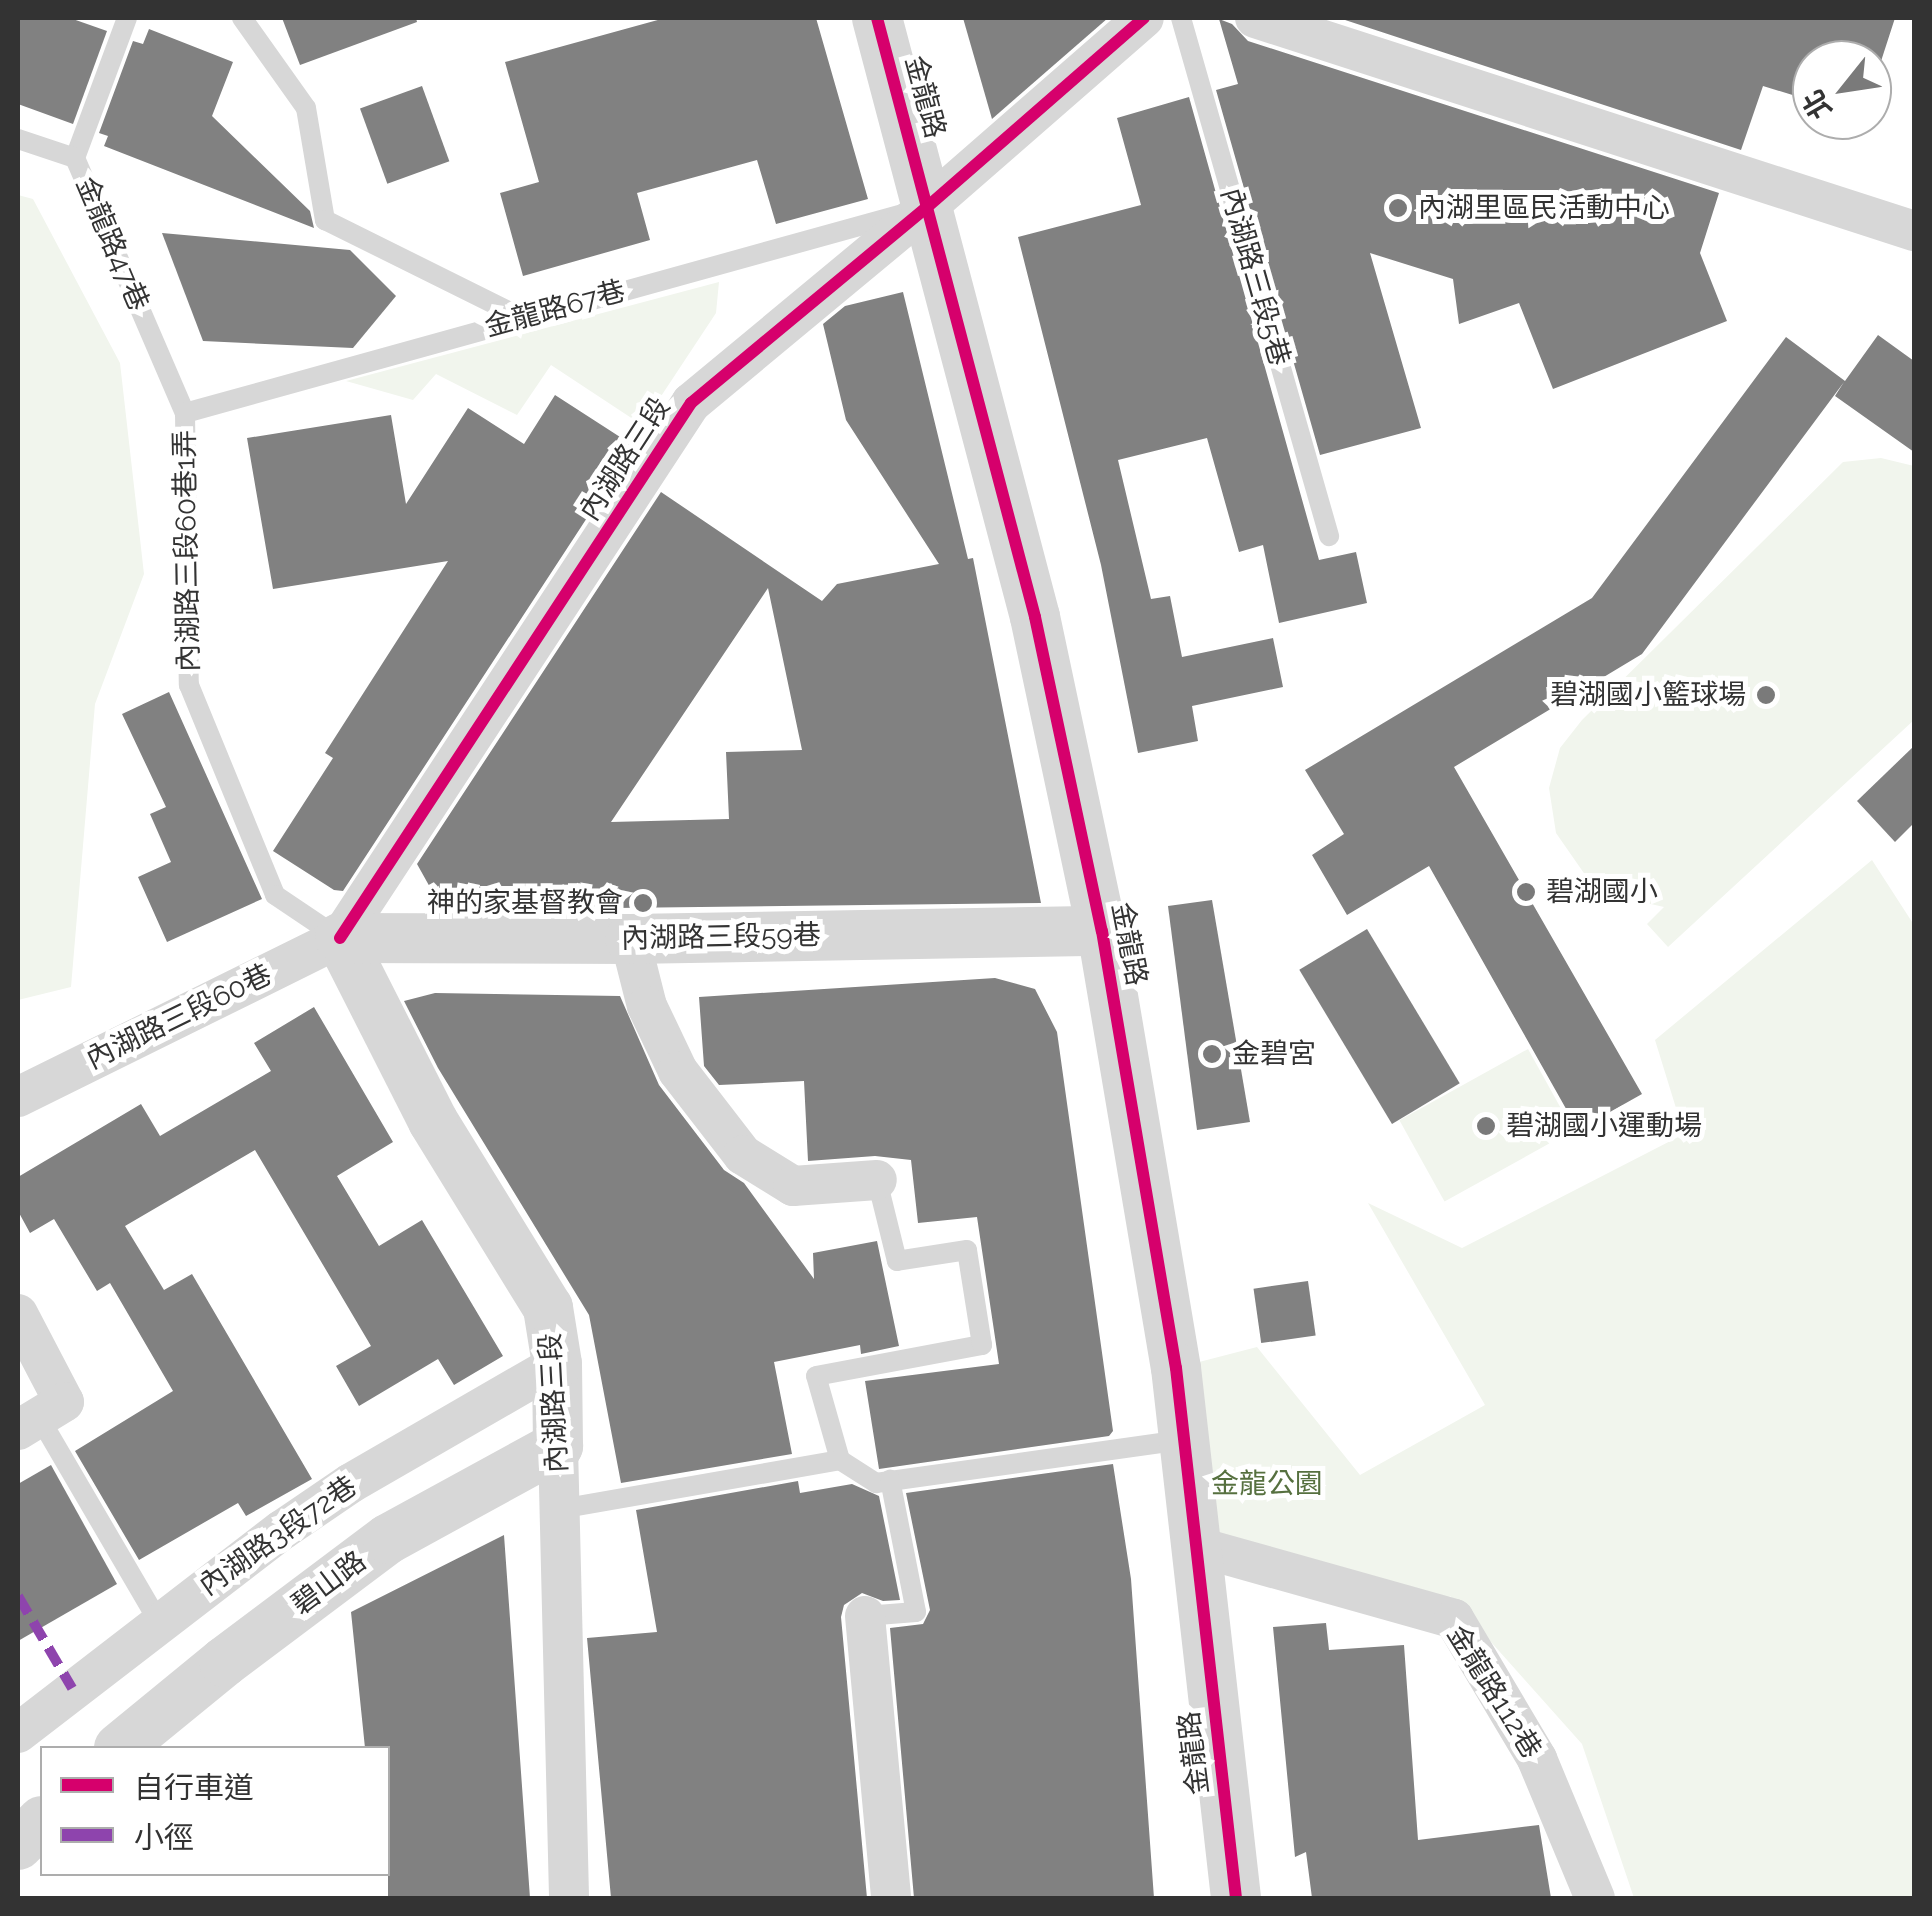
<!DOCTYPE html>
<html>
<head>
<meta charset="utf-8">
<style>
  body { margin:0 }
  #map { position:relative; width:1932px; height:1916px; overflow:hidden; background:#fff; font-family:Raleway,"Noto Sans TC",sans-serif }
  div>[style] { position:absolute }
  .green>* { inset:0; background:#f1f5ed; transform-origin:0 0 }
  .building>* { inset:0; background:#818181; transform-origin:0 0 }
  .service>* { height:20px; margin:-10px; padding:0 10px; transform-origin:10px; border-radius:10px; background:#d7d7d7 }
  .minor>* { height:40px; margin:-20px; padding:0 20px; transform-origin:20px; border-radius:20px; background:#d7d7d7 }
  .tertiary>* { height:50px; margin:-25px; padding:0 25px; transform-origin:25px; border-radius:25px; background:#d7d7d7 }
  .quiet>* { height:10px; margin-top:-5px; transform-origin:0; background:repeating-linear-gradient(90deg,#8e44ad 0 20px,transparent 0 30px) }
  .cycleway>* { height:12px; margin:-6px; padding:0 6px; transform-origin:6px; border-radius:6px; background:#d6006c }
  .dots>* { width:28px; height:28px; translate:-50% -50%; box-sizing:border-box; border:5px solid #fff; border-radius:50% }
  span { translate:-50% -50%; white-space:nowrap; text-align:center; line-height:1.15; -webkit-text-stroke:10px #fff; paint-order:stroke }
  .street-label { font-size:28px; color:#333 }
  .poi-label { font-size:28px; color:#333 }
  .left { translate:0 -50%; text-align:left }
  .right { translate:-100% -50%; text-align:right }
  .park-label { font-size:28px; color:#56703f }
  .frame { position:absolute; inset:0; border:20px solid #333; pointer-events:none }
  .legend { position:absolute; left:40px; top:1746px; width:350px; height:130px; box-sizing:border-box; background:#fff; border:2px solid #adadad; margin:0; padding:12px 18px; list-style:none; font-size:30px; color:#333 }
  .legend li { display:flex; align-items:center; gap:20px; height:50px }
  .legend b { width:50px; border:2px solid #adadad }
  .north { position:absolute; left:1792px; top:40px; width:100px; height:100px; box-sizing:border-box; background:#fff; border:2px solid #adadad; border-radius:50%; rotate:240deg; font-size:28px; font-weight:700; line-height:40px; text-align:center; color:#333 }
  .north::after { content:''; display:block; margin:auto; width:35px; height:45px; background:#7a7a7a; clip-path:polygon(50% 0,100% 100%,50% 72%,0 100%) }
</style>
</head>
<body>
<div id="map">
  <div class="green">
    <div style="clip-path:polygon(18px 195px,33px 199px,120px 363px,144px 574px,95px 704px,71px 987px,18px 1000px)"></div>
    <div style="clip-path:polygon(719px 282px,716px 313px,642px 425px,551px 365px,517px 415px,436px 374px,413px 400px,346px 381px)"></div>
    <div style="clip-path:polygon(1881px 458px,1914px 466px,1914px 720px,1668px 947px,1647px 924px,1664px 907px,1620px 897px,1588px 879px,1556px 833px,1549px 788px,1560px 748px,1582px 720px,1843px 462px)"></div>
    <div style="clip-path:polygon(1872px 860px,1914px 925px,1914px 1898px,1634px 1898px,1582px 1744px,1450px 1596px,1438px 1614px,1195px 1546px,1176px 1368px,1257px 1347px,1360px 1475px,1485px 1405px,1368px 1203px,1462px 1248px,1684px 1134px,1655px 1040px)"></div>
    <div style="left:1528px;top:1049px;width:93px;height:147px;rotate:61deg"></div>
  </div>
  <div class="building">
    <div style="clip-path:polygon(18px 18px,70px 18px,107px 31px,73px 124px,18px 104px)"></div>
    <div style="clip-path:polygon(282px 18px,416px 18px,417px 22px,300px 65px)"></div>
    <div style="clip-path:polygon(665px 18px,816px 18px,868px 199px,776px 224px,757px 160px,637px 193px,650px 240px,523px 276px,500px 193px,539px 182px,505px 62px)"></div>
    <div style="clip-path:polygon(963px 18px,1108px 18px,992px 119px)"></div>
    <div style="clip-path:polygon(1339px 18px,1895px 18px,1872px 89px,1872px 60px,1812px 60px,1812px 101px,1763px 86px,1741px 150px)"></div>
    <div style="clip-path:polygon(1219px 19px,1232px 24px,1248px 41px,1719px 193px,1700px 253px,1727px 321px,1553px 389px,1519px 303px,1459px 324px,1453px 279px,1370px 253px,1421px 428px,1320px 455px,1216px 90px,1238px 84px)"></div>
    <div style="clip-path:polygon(149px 29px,233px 62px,212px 116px,310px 211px,314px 228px,104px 146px,108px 136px,99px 133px,133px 41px,143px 44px)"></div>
    <div style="left:422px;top:86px;width:80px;height:66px;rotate:70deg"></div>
    <div style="clip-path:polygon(1189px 97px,1319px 560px,1356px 552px,1367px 603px,1279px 623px,1263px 545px,1239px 552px,1207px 438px,1118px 460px,1151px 599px,1170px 596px,1182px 657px,1273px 638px,1283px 687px,1192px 706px,1198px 741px,1138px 753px,1101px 565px,1018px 237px,1141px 205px,1117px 118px)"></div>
    <div style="clip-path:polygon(162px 233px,350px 250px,396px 296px,353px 348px,203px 341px)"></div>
    <div style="clip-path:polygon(evenodd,903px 292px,968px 559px,973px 558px,1041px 903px,455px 910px,436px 898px,417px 864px,661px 492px,822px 601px,837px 584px,939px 564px,846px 420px,823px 324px,845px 306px,903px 292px,768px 588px,802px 750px,726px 752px,729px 819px,611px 822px,768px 588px)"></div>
    <div style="clip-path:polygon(1878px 335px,1914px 361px,1914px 452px,1835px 396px,1844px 382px,1642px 654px,1454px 767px,1642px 1094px,1578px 1130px,1429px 866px,1347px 915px,1312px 855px,1344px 834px,1305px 770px,1592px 598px,1786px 337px,1845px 381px)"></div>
    <div style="clip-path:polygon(555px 395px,634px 446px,343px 891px,334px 890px,273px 851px,333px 758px,325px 753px,448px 561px,273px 589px,247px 438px,391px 415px,406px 504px,468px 408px,524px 444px)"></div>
    <div style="clip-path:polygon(169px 692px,262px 899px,167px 942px,138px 877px,171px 862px,150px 814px,166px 807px,122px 714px)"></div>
    <div style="clip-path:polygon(1914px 746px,1914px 823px,1895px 842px,1857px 801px)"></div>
    <div style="clip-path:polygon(1212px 900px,1250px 1122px,1197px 1130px,1168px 906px)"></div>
    <div style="left:1367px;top:929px;width:180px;height:79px;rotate:59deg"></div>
    <div style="clip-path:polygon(995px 978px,1035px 989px,1057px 1032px,1113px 1431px,1109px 1436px,879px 1469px,865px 1381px,999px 1364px,977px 1217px,918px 1223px,911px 1160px,875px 1156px,808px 1161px,804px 1081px,719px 1085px,704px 1066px,699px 997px)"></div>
    <div style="clip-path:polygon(435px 993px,620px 996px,659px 1085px,724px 1170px,744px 1183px,814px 1279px,813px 1253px,877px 1241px,899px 1346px,861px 1354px,860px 1345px,774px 1362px,792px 1454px,621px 1483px,589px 1315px,438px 1068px,404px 1001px)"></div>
    <div style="clip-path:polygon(314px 1007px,393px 1142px,337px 1176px,379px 1246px,422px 1220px,503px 1356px,454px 1385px,438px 1359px,359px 1406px,336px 1366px,371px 1346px,255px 1150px,125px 1226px,164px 1290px,192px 1274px,312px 1479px,246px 1516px,238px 1503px,139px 1560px,75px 1451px,173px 1391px,110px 1283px,97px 1291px,54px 1219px,30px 1233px,18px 1211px,18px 1177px,141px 1104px,160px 1136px,271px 1071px,254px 1043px)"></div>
    <div style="left:1308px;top:1281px;width:55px;height:55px;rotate:82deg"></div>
    <div style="clip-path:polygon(1113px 1464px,1131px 1579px,1154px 1898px,914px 1898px,890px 1628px,923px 1624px,930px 1610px,906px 1493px)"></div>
    <div style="clip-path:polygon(51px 1465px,117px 1584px,18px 1641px,18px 1484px)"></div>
    <div style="clip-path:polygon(798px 1481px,800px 1493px,852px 1484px,879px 1496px,900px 1600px,883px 1601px,862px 1593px,844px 1605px,841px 1617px,867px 1898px,611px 1898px,587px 1638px,657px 1632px,636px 1510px)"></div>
    <div style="clip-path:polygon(504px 1535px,530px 1898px,388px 1898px,388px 1748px,365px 1748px,351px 1612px)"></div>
    <div style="clip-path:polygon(1326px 1623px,1329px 1650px,1404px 1645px,1418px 1840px,1539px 1825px,1551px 1898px,1312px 1898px,1306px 1852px,1295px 1857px,1273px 1627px)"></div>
  </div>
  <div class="service">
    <div style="left:127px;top:18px;width:149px;rotate:110.4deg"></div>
    <div style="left:75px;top:158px;width:278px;rotate:66.7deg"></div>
    <div style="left:185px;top:413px;width:272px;rotate:89.2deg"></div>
    <div style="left:189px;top:685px;width:227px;rotate:67.7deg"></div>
    <div style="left:275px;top:895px;width:77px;rotate:33.9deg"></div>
    <div style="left:242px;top:18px;width:110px;rotate:54.6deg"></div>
    <div style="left:306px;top:108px;width:114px;rotate:80.4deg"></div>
    <div style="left:325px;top:220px;width:220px;rotate:26.4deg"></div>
    <div style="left:1181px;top:18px;width:539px;rotate:74.05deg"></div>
    <div style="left:18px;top:139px;width:60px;rotate:18.4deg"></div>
    <div style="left:185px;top:413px;width:748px;rotate:-15.5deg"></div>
    <div style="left:39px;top:1417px;width:236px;rotate:59.7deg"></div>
    <div style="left:840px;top:1460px;width:87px;rotate:-105.9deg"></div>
    <div style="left:816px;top:1376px;width:169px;rotate:-10.6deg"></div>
    <div style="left:982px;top:1345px;width:96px;rotate:-99deg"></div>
    <div style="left:967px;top:1250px;width:71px;rotate:171.1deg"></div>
    <div style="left:897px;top:1261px;width:83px;rotate:-103.9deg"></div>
    <div style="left:560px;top:1509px;width:284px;rotate:-9.9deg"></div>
    <div style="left:840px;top:1460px;width:43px;rotate:32.6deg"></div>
    <div style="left:876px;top:1483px;width:309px;rotate:-8deg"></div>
    <div style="left:865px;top:1616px;width:51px;rotate:-4.5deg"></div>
    <div style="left:916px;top:1612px;width:135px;rotate:-101.1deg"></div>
  </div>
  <div class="minor">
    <div style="left:1255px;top:18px;width:693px;rotate:17.91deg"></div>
    <div style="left:630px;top:939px;width:69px;rotate:75.8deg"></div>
    <div style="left:647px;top:1006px;width:72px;rotate:64.5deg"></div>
    <div style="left:678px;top:1071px;width:106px;rotate:52.3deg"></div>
    <div style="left:743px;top:1155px;width:59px;rotate:31.8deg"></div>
    <div style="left:793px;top:1186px;width:84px;rotate:-4.1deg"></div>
    <div style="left:18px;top:1097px;width:359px;rotate:-26.3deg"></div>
    <div style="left:340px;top:938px;width:640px;rotate:-56.73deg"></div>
    <div style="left:691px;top:403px;width:305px;rotate:-39.7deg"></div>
    <div style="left:926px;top:208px;width:289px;rotate:-41.1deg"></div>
    <div style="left:18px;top:1314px;width:99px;rotate:62.4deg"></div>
    <div style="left:64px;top:1402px;width:54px;rotate:148.7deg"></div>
    <div style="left:558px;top:1446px;width:452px;rotate:88.6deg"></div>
    <div style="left:1195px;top:1546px;width:269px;rotate:15.7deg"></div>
    <div style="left:1454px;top:1619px;width:163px;rotate:59.3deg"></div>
    <div style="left:1537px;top:1759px;width:151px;rotate:67.4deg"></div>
    <div style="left:865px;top:1616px;width:283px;rotate:84.7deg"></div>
    <div style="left:18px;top:1733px;width:333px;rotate:-37.6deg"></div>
    <div style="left:282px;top:1530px;width:83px;rotate:-34.3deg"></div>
    <div style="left:351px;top:1483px;width:238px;rotate:-30deg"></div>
  </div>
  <div class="tertiary">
    <div style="left:877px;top:18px;width:619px;rotate:75.22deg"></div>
    <div style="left:1035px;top:617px;width:321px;rotate:78deg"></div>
    <div style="left:1102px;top:931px;width:443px;rotate:80.4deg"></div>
    <div style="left:1176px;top:1368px;width:533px;rotate:83.54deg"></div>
    <div style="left:119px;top:1748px;width:136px;rotate:-39.3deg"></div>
    <div style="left:224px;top:1662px;width:205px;rotate:-36.9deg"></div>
    <div style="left:388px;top:1539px;width:194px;rotate:-28.7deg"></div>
    <div style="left:558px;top:1446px;width:82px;rotate:-90.7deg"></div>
    <div style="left:557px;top:1364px;width:57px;rotate:-99.1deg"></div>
    <div style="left:548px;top:1308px;width:220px;rotate:-121.6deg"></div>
    <div style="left:433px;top:1121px;width:205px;rotate:-116.9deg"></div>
    <div style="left:340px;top:938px;width:290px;rotate:0.2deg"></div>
    <div style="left:630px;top:939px;width:472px;rotate:-1deg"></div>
    <div style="left:18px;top:1845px;width:34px;rotate:-45deg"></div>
  </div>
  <div class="quiet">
    <div style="left:18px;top:1596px;width:107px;rotate:59.6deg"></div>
  </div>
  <div class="cycleway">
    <div style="left:877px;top:18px;width:619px;rotate:75.22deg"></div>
    <div style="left:1035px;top:617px;width:321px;rotate:78deg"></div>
    <div style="left:1102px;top:931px;width:443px;rotate:80.4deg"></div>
    <div style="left:1176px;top:1368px;width:533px;rotate:83.54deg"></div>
    <div style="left:340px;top:938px;width:640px;rotate:-56.73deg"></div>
    <div style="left:691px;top:403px;width:305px;rotate:-39.7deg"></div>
    <div style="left:926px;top:208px;width:289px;rotate:-41.1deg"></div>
  </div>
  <div class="dots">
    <div style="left:1398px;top:208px;background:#7a7a7a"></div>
    <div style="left:1766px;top:695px;background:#7a7a7a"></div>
    <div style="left:1526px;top:892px;background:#7a7a7a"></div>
    <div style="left:643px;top:903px;background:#7a7a7a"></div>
    <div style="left:1212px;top:1054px;background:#7a7a7a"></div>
    <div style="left:1486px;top:1126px;background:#7a7a7a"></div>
  </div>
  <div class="street-label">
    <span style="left:925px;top:97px;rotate:75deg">金龍路</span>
    <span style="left:112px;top:244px;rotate:67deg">金龍路47巷</span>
    <span style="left:1255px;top:277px;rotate:74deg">內湖路三段5巷</span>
    <span style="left:555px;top:309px;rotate:-15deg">金龍路67巷</span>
    <span style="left:625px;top:459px;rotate:-57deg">內湖路三段</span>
    <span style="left:187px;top:551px;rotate:-91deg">內湖路三段60巷1弄</span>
    <span style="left:721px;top:937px;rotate:-1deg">內湖路三段59巷</span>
    <span style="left:1129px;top:944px;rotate:79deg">金龍路</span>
    <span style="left:179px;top:1017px;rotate:-26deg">內湖路三段60巷</span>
    <span style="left:554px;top:1403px;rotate:-93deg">內湖路三段</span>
    <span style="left:278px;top:1536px;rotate:-35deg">內湖路3段72巷</span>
    <span style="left:329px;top:1583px;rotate:-37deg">碧山路</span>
    <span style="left:1494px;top:1692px;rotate:58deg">金龍路112巷</span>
    <span style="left:1194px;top:1753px;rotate:-97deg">金龍路</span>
  </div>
  <div class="poi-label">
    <span class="left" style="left:1418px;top:208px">內湖里區民活動中心</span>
    <span class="right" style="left:1746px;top:695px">碧湖國小籃球場</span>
    <span class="left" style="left:1546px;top:892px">碧湖國小</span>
    <span class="right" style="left:623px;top:903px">神的家基督教會</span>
    <span class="left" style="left:1232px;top:1054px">金碧宮</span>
    <span class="left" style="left:1506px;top:1126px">碧湖國小運動場</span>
  </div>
  <div class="park-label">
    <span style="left:1267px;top:1484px">金龍公園</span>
  </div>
  <div class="frame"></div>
  <ul class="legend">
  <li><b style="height:12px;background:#d6006c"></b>自行車道</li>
  <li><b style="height:12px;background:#8e44ad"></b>小徑</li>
  </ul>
  <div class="north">北</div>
</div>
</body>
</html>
